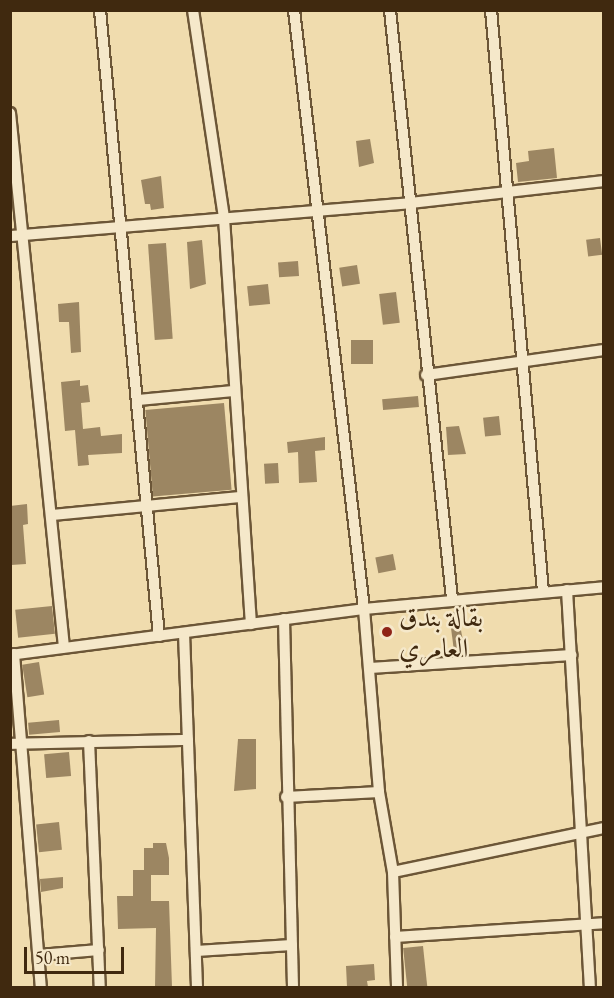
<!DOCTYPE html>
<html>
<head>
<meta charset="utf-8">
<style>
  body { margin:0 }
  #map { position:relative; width:614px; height:998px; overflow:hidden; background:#f0dcae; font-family:"EB Garamond",Amiri,serif }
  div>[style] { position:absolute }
  .building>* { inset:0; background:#9c8662; transform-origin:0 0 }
  .roads { filter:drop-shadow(2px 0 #6c5637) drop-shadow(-2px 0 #6c5637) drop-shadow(0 2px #6c5637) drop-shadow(0 -2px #6c5637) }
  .minor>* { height:10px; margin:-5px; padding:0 5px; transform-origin:5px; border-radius:5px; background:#f5e8ca }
  .dots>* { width:16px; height:16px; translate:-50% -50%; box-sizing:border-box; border:3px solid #f5e8ca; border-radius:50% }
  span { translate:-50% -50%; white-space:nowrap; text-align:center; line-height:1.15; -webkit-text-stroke:5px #f5e8ca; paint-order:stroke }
  .poi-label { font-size:27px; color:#40290f }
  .left { translate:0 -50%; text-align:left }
  .frame { position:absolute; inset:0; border:12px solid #40290f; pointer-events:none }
  .scale { position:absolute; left:24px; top:947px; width:100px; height:27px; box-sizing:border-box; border:3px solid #40290f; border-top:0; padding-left:8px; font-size:18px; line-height:21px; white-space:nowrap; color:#40290f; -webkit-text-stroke:4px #f5e8ca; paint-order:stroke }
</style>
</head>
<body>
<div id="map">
  <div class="building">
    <div style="clip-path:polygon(370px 139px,374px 163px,359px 167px,356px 141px)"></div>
    <div style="clip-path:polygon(554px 148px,557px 178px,518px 182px,516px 163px,529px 161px,528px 151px)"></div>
    <div style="clip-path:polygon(161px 176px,164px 208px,151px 210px,150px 204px,145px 204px,141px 180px)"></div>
    <div style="left:600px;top:238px;width:17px;height:14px;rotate:83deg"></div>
    <div style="clip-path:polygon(202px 240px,206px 284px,190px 289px,187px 242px)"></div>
    <div style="left:166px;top:243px;width:96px;height:18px;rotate:86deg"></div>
    <div style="left:298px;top:261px;width:15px;height:20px;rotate:86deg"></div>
    <div style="left:357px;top:265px;width:19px;height:18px;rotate:81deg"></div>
    <div style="left:268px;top:284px;width:20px;height:21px;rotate:84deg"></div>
    <div style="left:396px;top:292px;width:31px;height:17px;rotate:83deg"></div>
    <div style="clip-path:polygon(79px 302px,81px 352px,71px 353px,69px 322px,59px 322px,58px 304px)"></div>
    <div style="left:351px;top:340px;width:22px;height:24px"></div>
    <div style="clip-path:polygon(80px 380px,80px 386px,88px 385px,90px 402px,81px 403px,83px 429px,100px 427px,101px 436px,122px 434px,122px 453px,88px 455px,89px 465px,78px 466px,75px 430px,65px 431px,61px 382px)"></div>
    <div style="left:418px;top:396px;width:11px;height:36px;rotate:85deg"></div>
    <div style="left:224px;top:403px;width:87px;height:79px;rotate:85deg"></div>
    <div style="left:499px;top:416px;width:19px;height:16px;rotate:84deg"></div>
    <div style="clip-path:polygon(459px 426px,466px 454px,448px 455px,446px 427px)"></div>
    <div style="clip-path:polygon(325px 437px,325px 450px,315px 451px,317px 482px,299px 483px,298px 452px,288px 453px,287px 442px)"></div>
    <div style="left:278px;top:463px;width:20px;height:14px;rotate:87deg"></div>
    <div style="clip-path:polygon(27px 504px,28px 524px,23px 525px,26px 564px,11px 565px,10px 506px)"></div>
    <div style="left:393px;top:554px;width:16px;height:18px;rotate:79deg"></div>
    <div style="left:52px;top:606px;width:28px;height:37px;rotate:84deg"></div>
    <div style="clip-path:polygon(457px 611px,465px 650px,454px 651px,449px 613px)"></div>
    <div style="left:39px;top:662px;width:33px;height:17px;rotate:81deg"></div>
    <div style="left:59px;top:720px;width:12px;height:31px;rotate:85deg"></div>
    <div style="clip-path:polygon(238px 739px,256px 739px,256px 789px,234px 791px)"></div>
    <div style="left:69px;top:752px;width:24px;height:25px;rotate:85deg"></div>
    <div style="left:59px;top:822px;width:28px;height:23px;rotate:84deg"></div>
    <div style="clip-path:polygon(153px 843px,166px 843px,169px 858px,169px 875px,151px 875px,151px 901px,169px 901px,172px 987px,155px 987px,156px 928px,118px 929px,117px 896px,133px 896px,133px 870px,144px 870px,144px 848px,153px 848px)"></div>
    <div style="clip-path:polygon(63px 877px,63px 888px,41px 892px,40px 879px)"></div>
    <div style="left:423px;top:946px;width:41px;height:20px;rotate:84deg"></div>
    <div style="clip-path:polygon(374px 964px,375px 980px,367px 981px,368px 987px,347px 987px,346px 966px)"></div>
  </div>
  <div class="roads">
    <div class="minor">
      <div style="left:100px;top:10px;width:629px;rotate:84.62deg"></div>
      <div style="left:193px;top:10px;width:210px;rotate:81.5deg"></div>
      <div style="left:224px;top:218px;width:407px;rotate:86.2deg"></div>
      <div style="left:294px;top:10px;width:603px;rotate:83.33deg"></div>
      <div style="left:364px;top:609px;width:184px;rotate:85.3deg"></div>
      <div style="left:379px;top:792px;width:81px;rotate:80.1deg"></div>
      <div style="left:393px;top:872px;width:116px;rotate:88deg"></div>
      <div style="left:390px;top:10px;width:592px;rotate:83.99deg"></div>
      <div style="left:491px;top:10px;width:583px;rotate:84.89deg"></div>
      <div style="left:10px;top:113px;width:537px;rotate:84.23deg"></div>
      <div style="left:10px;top:236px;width:402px;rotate:-4.7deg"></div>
      <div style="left:411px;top:203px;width:194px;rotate:-6.5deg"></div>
      <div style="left:426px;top:375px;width:180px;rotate:-8deg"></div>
      <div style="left:138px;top:400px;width:96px;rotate:-5.4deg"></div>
      <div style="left:52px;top:515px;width:189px;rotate:-5.5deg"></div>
      <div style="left:567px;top:590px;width:399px;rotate:86.7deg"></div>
      <div style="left:284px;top:619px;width:369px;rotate:88.6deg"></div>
      <div style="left:184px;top:633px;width:355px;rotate:87.9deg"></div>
      <div style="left:14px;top:654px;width:335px;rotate:85.4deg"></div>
      <div style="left:10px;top:655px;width:357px;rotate:-7.4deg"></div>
      <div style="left:364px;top:609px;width:241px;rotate:-5.2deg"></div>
      <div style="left:370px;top:668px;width:202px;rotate:-3.7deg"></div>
      <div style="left:89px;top:741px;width:247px;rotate:87.5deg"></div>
      <div style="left:10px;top:744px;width:178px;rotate:-1.3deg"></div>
      <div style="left:286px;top:797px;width:93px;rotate:-3.1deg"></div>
      <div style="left:393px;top:872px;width:216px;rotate:-11.8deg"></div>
      <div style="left:395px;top:937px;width:209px;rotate:-3.8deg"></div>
      <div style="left:196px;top:951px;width:96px;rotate:-3.6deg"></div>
      <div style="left:39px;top:955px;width:60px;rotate:-4.8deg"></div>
    </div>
  </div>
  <div class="dots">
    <div style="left:387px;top:632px;background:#8f2418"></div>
  </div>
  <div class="poi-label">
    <span class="left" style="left:399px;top:632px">بقالة بندق<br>العامري</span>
  </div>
  <div class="frame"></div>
  <div class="scale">50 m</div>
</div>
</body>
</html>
